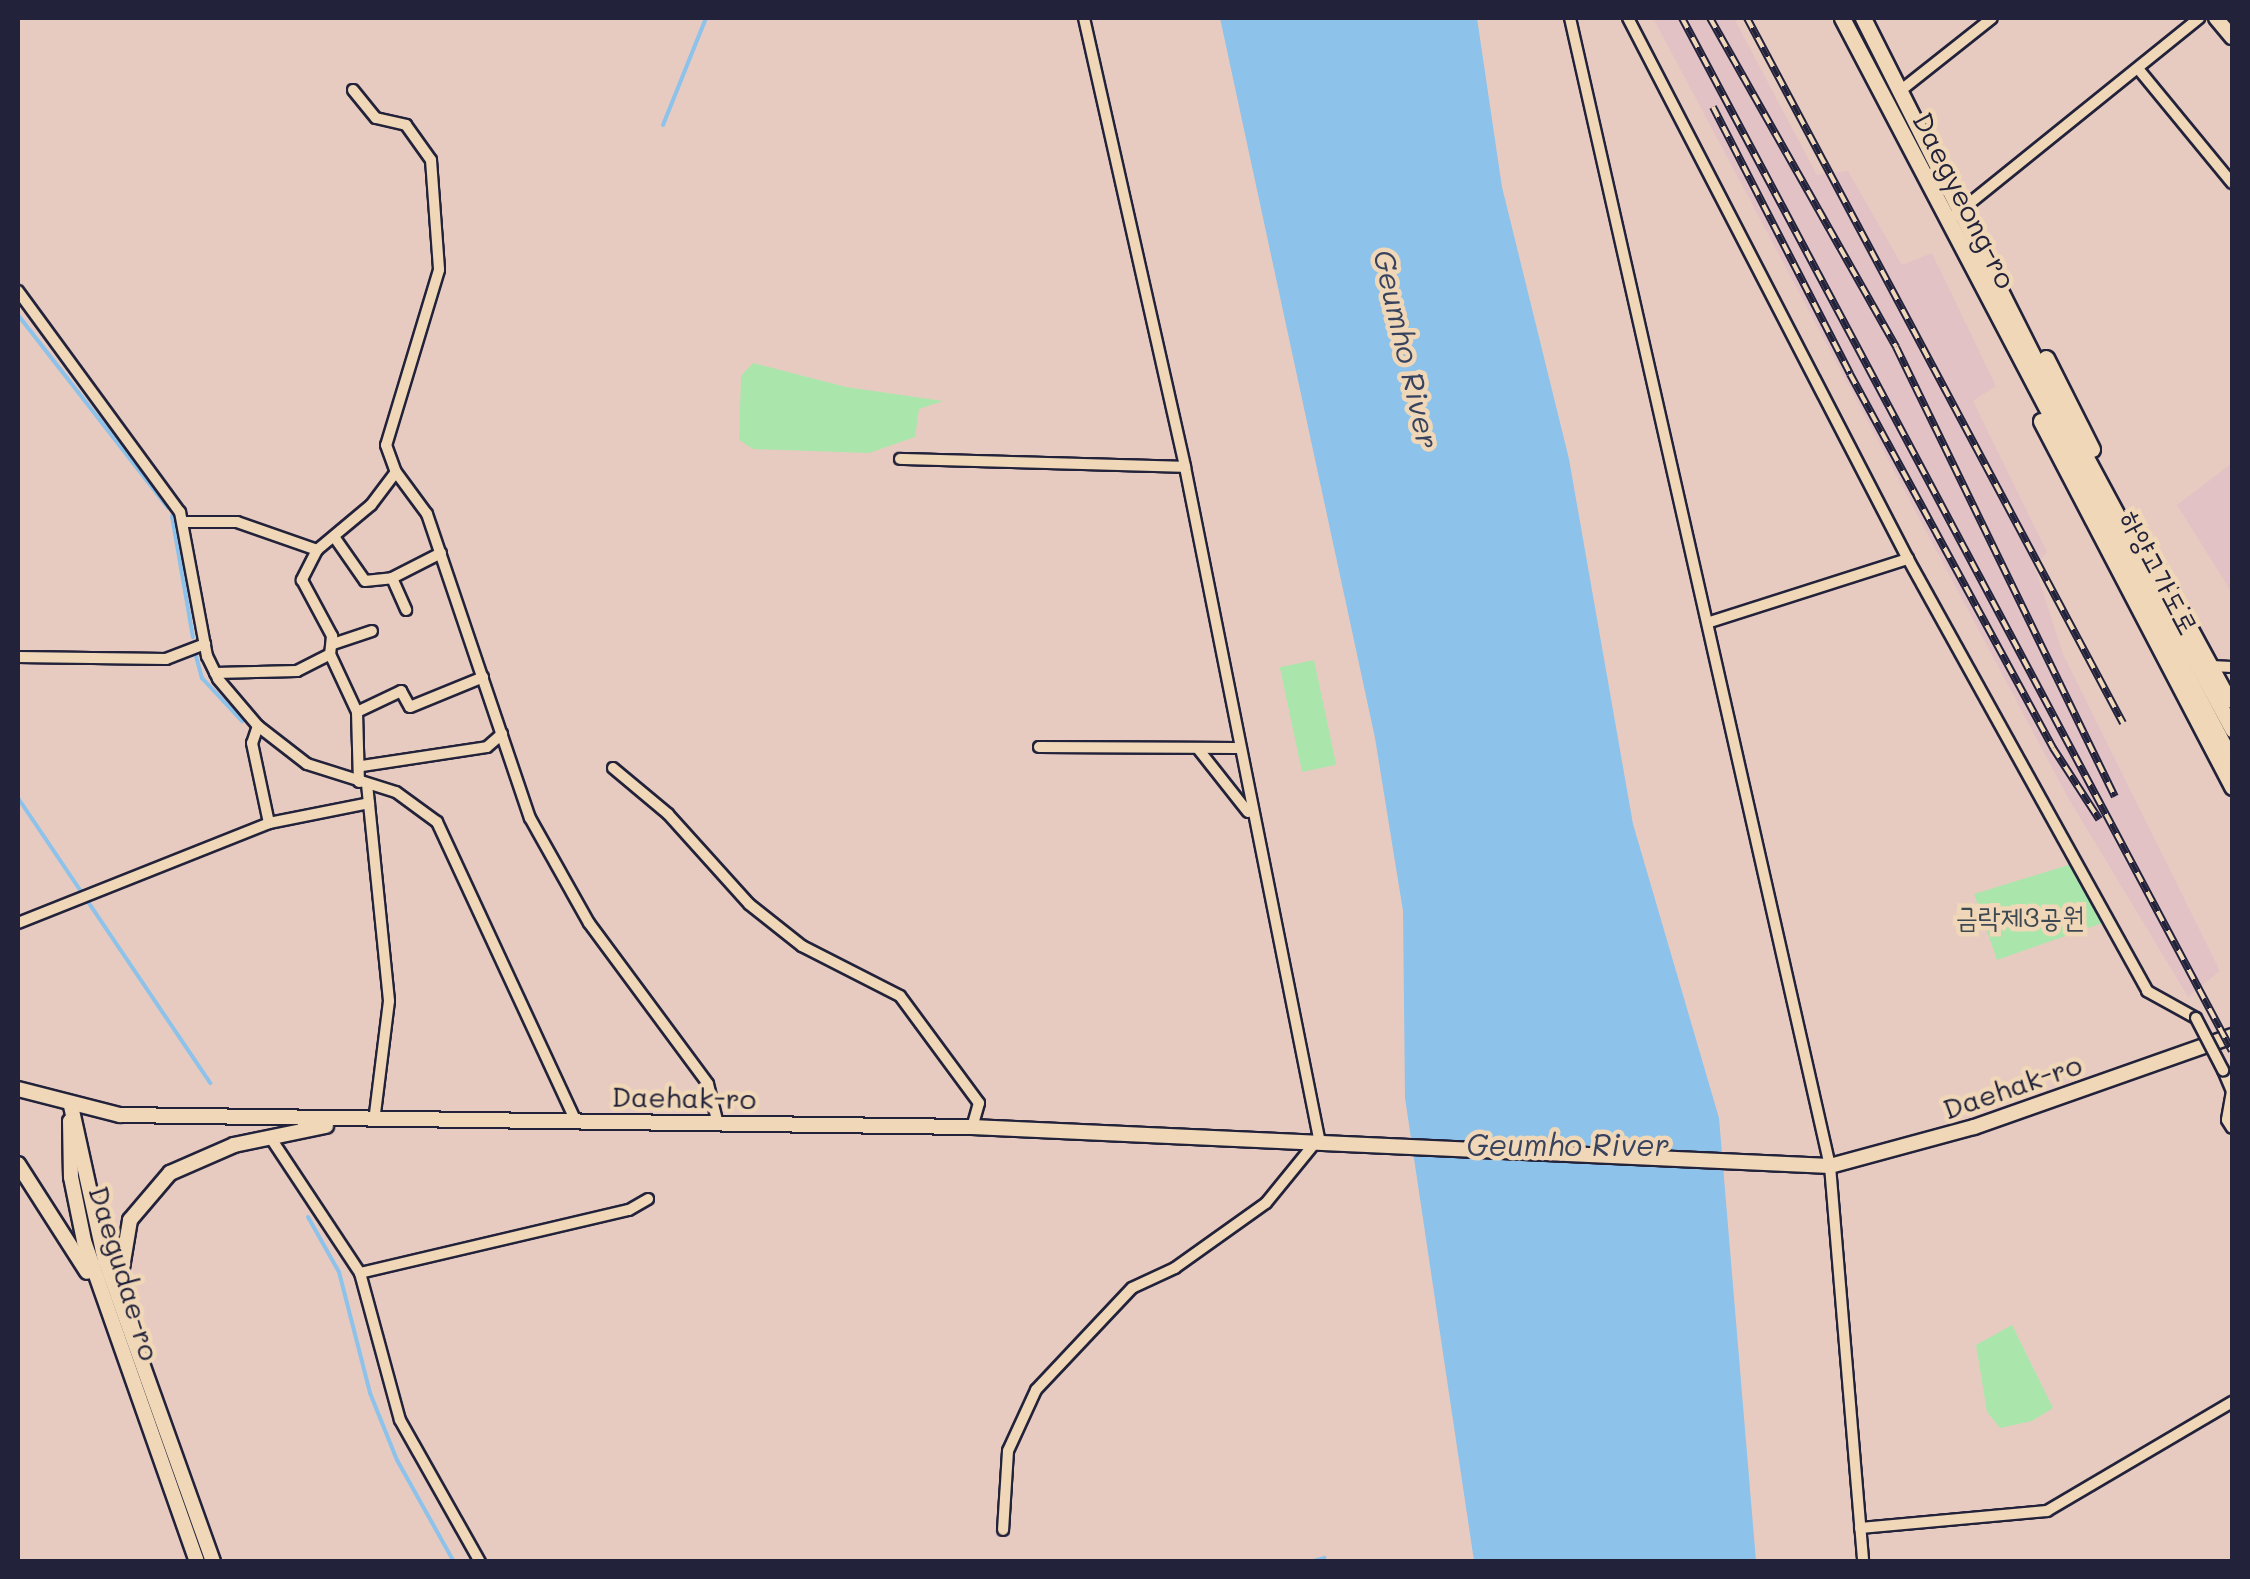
<!DOCTYPE html>
<html>
<head>
<meta charset="utf-8">
<style>
  body { margin:0 }
  #map { position:relative; width:2250px; height:1579px; overflow:hidden; background:#e8cbc0; font-family:Mali,"Poor Story",sans-serif }
  div>[style] { position:absolute }
  .built>* { inset:0; background:#e3c2c6 }
  .green>* { inset:0; background:#aae6ac; transform-origin:0 0 }
  .water>* { inset:0; background:#8dc2ea }
  .stream>* { height:4px; margin:-2px; padding:0 2px; transform-origin:2px; border-radius:2px; background:#8dc2ea }
  .roads { filter:drop-shadow(2px 0 #22223b) drop-shadow(-2px 0 #22223b) drop-shadow(0 2px #22223b) drop-shadow(0 -2px #22223b) }
  .street>* { height:10px; margin:-5px; padding:0 5px; transform-origin:5px; border-radius:5px; background:#efd7b7 }
  .secondary>* { height:14px; margin:-7px; padding:0 7px; transform-origin:7px; border-radius:7px; background:#efd7b7 }
  .primary>* { height:15px; margin:-7.5px; padding:0 7.5px; transform-origin:7.5px; border-radius:7.5px; background:#efd7b7 }
  .rail>* { height:8px; margin-top:-4px; transform-origin:0; background:repeating-linear-gradient(90deg,#efd7b7 0 11px,#22223b 0 22px); box-sizing:border-box; border-block:2px solid #22223b }
  .bridges { filter:drop-shadow(2px 0 #22223b) drop-shadow(-2px 0 #22223b) drop-shadow(0 2px #22223b) drop-shadow(0 -2px #22223b) }
  .street-bridge>* { height:10px; margin:-5px; padding:0 5px; transform-origin:5px; border-radius:5px; background:#efd7b7 }
  span { translate:-50% -50%; white-space:nowrap; text-align:center; line-height:1.15; -webkit-text-stroke:9px #efd7b7; paint-order:stroke }
  .street-label { font-size:28px; color:#22223b }
  .park-label { font-size:28px; color:#3d4952 }
  .water-label { font-size:30px; color:#37425e; font-style:italic }
  .frame { position:absolute; inset:0; border:20px solid #22223b; pointer-events:none }
</style>
</head>
<body>
<div id="map">
  <div class="built">
    <div style="clip-path:polygon(1653px 18px,1734px 18px,1817px 175px,1848px 171px,1902px 265px,1932px 253px,1996px 386px,1973px 401px,2047px 552px,2035px 567px,2063px 654px,2220px 971px,2188px 997px,2067px 796px)"></div>
    <div style="clip-path:polygon(2232px 463px,2232px 593px,2177px 505px)"></div>
  </div>
  <div class="green">
    <div style="clip-path:polygon(753px 363px,846px 387px,943px 401px,919px 409px,915px 437px,869px 453px,753px 449px,739px 440px,741px 376px)"></div>
    <div style="left:1314px;top:660px;width:107px;height:35px;rotate:78deg"></div>
    <div style="clip-path:polygon(2075px 863px,2108px 921px,1997px 960px,1974px 894px)"></div>
    <div style="clip-path:polygon(2012px 1325px,2053px 1408px,2032px 1421px,2000px 1428px,1987px 1412px,1976px 1345px)"></div>
  </div>
  <div class="water">
    <div style="clip-path:polygon(1220px 18px,1477px 18px,1502px 187px,1569px 459px,1633px 824px,1719px 1118px,1756px 1561px,1474px 1561px,1405px 1098px,1403px 911px,1375px 738px)"></div>
  </div>
  <div class="stream">
    <div style="left:663px;top:125px;width:115px;rotate:-68.1deg"></div>
    <div style="left:18px;top:315px;width:244px;rotate:52.1deg"></div>
    <div style="left:172px;top:516px;width:123px;rotate:80.2deg"></div>
    <div style="left:196px;top:656px;width:23px;rotate:75deg"></div>
    <div style="left:202px;top:678px;width:59px;rotate:47.1deg"></div>
    <div style="left:18px;top:798px;width:344px;rotate:56deg"></div>
    <div style="left:308px;top:1217px;width:63px;rotate:60.6deg"></div>
    <div style="left:339px;top:1272px;width:125px;rotate:75.6deg"></div>
    <div style="left:370px;top:1393px;width:72px;rotate:68.1deg"></div>
    <div style="left:397px;top:1460px;width:117px;rotate:60.8deg"></div>
    <div style="left:1310px;top:1562px;width:15px;rotate:-16deg"></div>
  </div>
  <div class="roads">
    <div class="street">
      <div style="left:1084px;top:18px;width:460px;rotate:77.3deg"></div>
      <div style="left:1570px;top:18px;width:1177px;rotate:77.24deg"></div>
      <div style="left:1830px;top:1166px;width:397px;rotate:85.2deg"></div>
      <div style="left:1628px;top:18px;width:609px;rotate:62.64deg"></div>
      <div style="left:1908px;top:559px;width:494px;rotate:61deg"></div>
      <div style="left:2147px;top:991px;width:56px;rotate:28.9deg"></div>
      <div style="left:2140px;top:71px;width:145px;rotate:50.6deg"></div>
      <div style="left:353px;top:90px;width:36px;rotate:51deg"></div>
      <div style="left:376px;top:118px;width:31px;rotate:13deg"></div>
      <div style="left:406px;top:125px;width:43px;rotate:54.5deg"></div>
      <div style="left:431px;top:160px;width:110px;rotate:85.8deg"></div>
      <div style="left:439px;top:270px;width:183px;rotate:106.8deg"></div>
      <div style="left:386px;top:445px;width:29px;rotate:70deg"></div>
      <div style="left:396px;top:472px;width:52px;rotate:53.6deg"></div>
      <div style="left:427px;top:514px;width:321px;rotate:71.3deg"></div>
      <div style="left:530px;top:818px;width:120px;rotate:60.7deg"></div>
      <div style="left:589px;top:923px;width:200px;rotate:53.5deg"></div>
      <div style="left:708px;top:1084px;width:38px;rotate:76deg"></div>
      <div style="left:1900px;top:91px;width:117px;rotate:-38.4deg"></div>
      <div style="left:1955px;top:215px;width:314px;rotate:-38.9deg"></div>
      <div style="left:18px;top:291px;width:274px;rotate:53.8deg"></div>
      <div style="left:180px;top:512px;width:147px;rotate:79.4deg"></div>
      <div style="left:207px;top:656px;width:25px;rotate:64deg"></div>
      <div style="left:218px;top:679px;width:62px;rotate:49.6deg"></div>
      <div style="left:258px;top:726px;width:62px;rotate:37.8deg"></div>
      <div style="left:307px;top:764px;width:93px;rotate:17.5deg"></div>
      <div style="left:396px;top:792px;width:51px;rotate:36.2deg"></div>
      <div style="left:437px;top:822px;width:330px;rotate:65.1deg"></div>
      <div style="left:900px;top:459px;width:285px;rotate:1.6deg"></div>
      <div style="left:1185px;top:467px;width:684px;rotate:78.71deg"></div>
      <div style="left:1319px;top:1138px;width:84px;rotate:129.2deg"></div>
      <div style="left:1266px;top:1203px;width:112px;rotate:144.5deg"></div>
      <div style="left:1175px;top:1268px;width:47px;rotate:155.1deg"></div>
      <div style="left:1132px;top:1288px;width:140px;rotate:133.3deg"></div>
      <div style="left:1036px;top:1390px;width:67px;rotate:114.7deg"></div>
      <div style="left:1008px;top:1451px;width:79px;rotate:93.6deg"></div>
      <div style="left:185px;top:522px;width:52px"></div>
      <div style="left:237px;top:522px;width:85px;rotate:19.3deg"></div>
      <div style="left:317px;top:550px;width:70px;rotate:-39.8deg"></div>
      <div style="left:371px;top:505px;width:41px;rotate:-52.9deg"></div>
      <div style="left:335px;top:538px;width:52px;rotate:55.1deg"></div>
      <div style="left:365px;top:581px;width:27px;rotate:-6deg"></div>
      <div style="left:392px;top:578px;width:55px;rotate:-27deg"></div>
      <div style="left:317px;top:550px;width:34px;rotate:117deg"></div>
      <div style="left:302px;top:580px;width:64px;rotate:61.8deg"></div>
      <div style="left:332px;top:636px;width:18px;rotate:96deg"></div>
      <div style="left:330px;top:654px;width:64px;rotate:65deg"></div>
      <div style="left:357px;top:712px;width:70px;rotate:88.4deg"></div>
      <div style="left:392px;top:578px;width:35px;rotate:66deg"></div>
      <div style="left:1710px;top:622px;width:208px;rotate:-17.7deg"></div>
      <div style="left:333px;top:644px;width:41px;rotate:-18.4deg"></div>
      <div style="left:18px;top:657px;width:148px;rotate:0.8deg"></div>
      <div style="left:166px;top:659px;width:42px;rotate:-21deg"></div>
      <div style="left:2211px;top:666px;width:21px;rotate:3deg"></div>
      <div style="left:215px;top:673px;width:82px;rotate:-1.4deg"></div>
      <div style="left:297px;top:671px;width:37px;rotate:-27deg"></div>
      <div style="left:357px;top:712px;width:49px;rotate:-25.5deg"></div>
      <div style="left:401px;top:691px;width:18px;rotate:61deg"></div>
      <div style="left:410px;top:707px;width:79px;rotate:-22.3deg"></div>
      <div style="left:258px;top:726px;width:18px;rotate:109deg"></div>
      <div style="left:252px;top:743px;width:82px;rotate:78deg"></div>
      <div style="left:1039px;top:747px;width:198px;rotate:0.3deg"></div>
      <div style="left:1199px;top:750px;width:79px;rotate:51.7deg"></div>
      <div style="left:362px;top:766px;width:126px;rotate:-8.6deg"></div>
      <div style="left:487px;top:747px;width:20px;rotate:-41deg"></div>
      <div style="left:613px;top:768px;width:72px;rotate:39.9deg"></div>
      <div style="left:668px;top:814px;width:121px;rotate:48deg"></div>
      <div style="left:749px;top:904px;width:68px;rotate:38.4deg"></div>
      <div style="left:802px;top:946px;width:110px;rotate:27deg"></div>
      <div style="left:900px;top:996px;width:133px;rotate:53.6deg"></div>
      <div style="left:979px;top:1103px;width:25px;rotate:106deg"></div>
      <div style="left:367px;top:784px;width:218px;rotate:84.2deg"></div>
      <div style="left:389px;top:1001px;width:121px;rotate:97.1deg"></div>
      <div style="left:18px;top:923px;width:270px;rotate:-21.7deg"></div>
      <div style="left:269px;top:823px;width:102px;rotate:-11.3deg"></div>
      <div style="left:2223px;top:1070px;width:23px;rotate:67deg"></div>
      <div style="left:2232px;top:1091px;width:29px;rotate:100deg"></div>
      <div style="left:2227px;top:1120px;width:9px;rotate:58deg"></div>
      <div style="left:272px;top:1140px;width:159px;rotate:56.5deg"></div>
      <div style="left:360px;top:1273px;width:152px;rotate:74.8deg"></div>
      <div style="left:400px;top:1420px;width:163px;rotate:60.6deg"></div>
      <div style="left:360px;top:1273px;width:276px;rotate:-13.2deg"></div>
      <div style="left:629px;top:1210px;width:22px;rotate:-30deg"></div>
      <div style="left:1860px;top:1528px;width:188px;rotate:-5.2deg"></div>
      <div style="left:2047px;top:1511px;width:215px;rotate:-30.5deg"></div>
    </div>
    <div class="secondary">
      <div style="left:2216px;top:18px;width:25px;rotate:50deg"></div>
      <div style="left:18px;top:1089px;width:105px;rotate:14.3deg"></div>
      <div style="left:120px;top:1115px;width:852px;rotate:0.81deg"></div>
      <div style="left:972px;top:1127px;width:859px;rotate:2.6deg"></div>
      <div style="left:1830px;top:1166px;width:149px;rotate:-15.2deg"></div>
      <div style="left:1974px;top:1127px;width:274px;rotate:-19.4deg"></div>
      <div style="left:71px;top:1106px;width:158px;rotate:77.6deg"></div>
      <div style="left:105px;top:1260px;width:321px;rotate:70.3deg"></div>
      <div style="left:70px;top:1121px;width:56px;rotate:89deg"></div>
      <div style="left:71px;top:1177px;width:65px;rotate:78.5deg"></div>
      <div style="left:84px;top:1241px;width:340px;rotate:70.6deg"></div>
      <div style="left:18px;top:1164px;width:128px;rotate:57.4deg"></div>
      <div style="left:119px;top:1286px;width:67px;rotate:-80.5deg"></div>
      <div style="left:130px;top:1220px;width:62px;rotate:-49.6deg"></div>
      <div style="left:170px;top:1173px;width:70px;rotate:-23.6deg"></div>
      <div style="left:234px;top:1145px;width:94px;rotate:-11.7deg"></div>
    </div>
    <div class="primary">
      <div style="left:1842px;top:18px;width:839px;rotate:62.31deg"></div>
      <div style="left:1863px;top:18px;width:428px;rotate:63.3deg"></div>
      <div style="left:2055px;top:400px;width:374px;rotate:61.7deg"></div>
      <div style="left:2046px;top:358px;width:102px;rotate:63.2deg"></div>
      <div style="left:2041px;top:421px;width:413px;rotate:62.4deg"></div>
      <div style="left:2139px;top:535px;width:187px;rotate:61.5deg"></div>
    </div>
  </div>
  <div class="rail">
    <div style="left:1682px;top:18px;width:1170px;rotate:61.97deg"></div>
    <div style="left:1710px;top:18px;width:378px;rotate:60.5deg"></div>
    <div style="left:1896px;top:347px;width:500px;rotate:64.05deg"></div>
    <div style="left:1747px;top:18px;width:799px;rotate:61.93deg"></div>
    <div style="left:1713px;top:107px;width:300px;rotate:62.8deg"></div>
    <div style="left:1850px;top:374px;width:426px;rotate:61.5deg"></div>
    <div style="left:2053px;top:748px;width:85px;rotate:57.1deg"></div>
  </div>
  <div class="bridges">
    <div class="street-bridge">
      <div style="left:2196px;top:1018px;width:59px;rotate:62.6deg"></div>
    </div>
  </div>
  <div class="street-label">
    <span style="left:1965px;top:200px;rotate:63deg">Daegyeong-ro</span>
    <span style="left:2160px;top:572px;rotate:62deg">하양고가도로</span>
    <span style="left:2012px;top:1086px;rotate:-19deg">Daehak-ro</span>
    <span style="left:684px;top:1097px;rotate:1deg">Daehak-ro</span>
    <span style="left:125px;top:1273px;rotate:73deg">Daegudae-ro</span>
  </div>
  <div class="park-label">
    <span style="left:2020px;top:916px">금락제3공원</span>
  </div>
  <div class="water-label">
    <span style="left:1407px;top:349px;rotate:77deg">Geumho River</span>
    <span style="left:1568px;top:1144px">Geumho River</span>
  </div>
  <div class="frame"></div>
</div>
</body>
</html>
